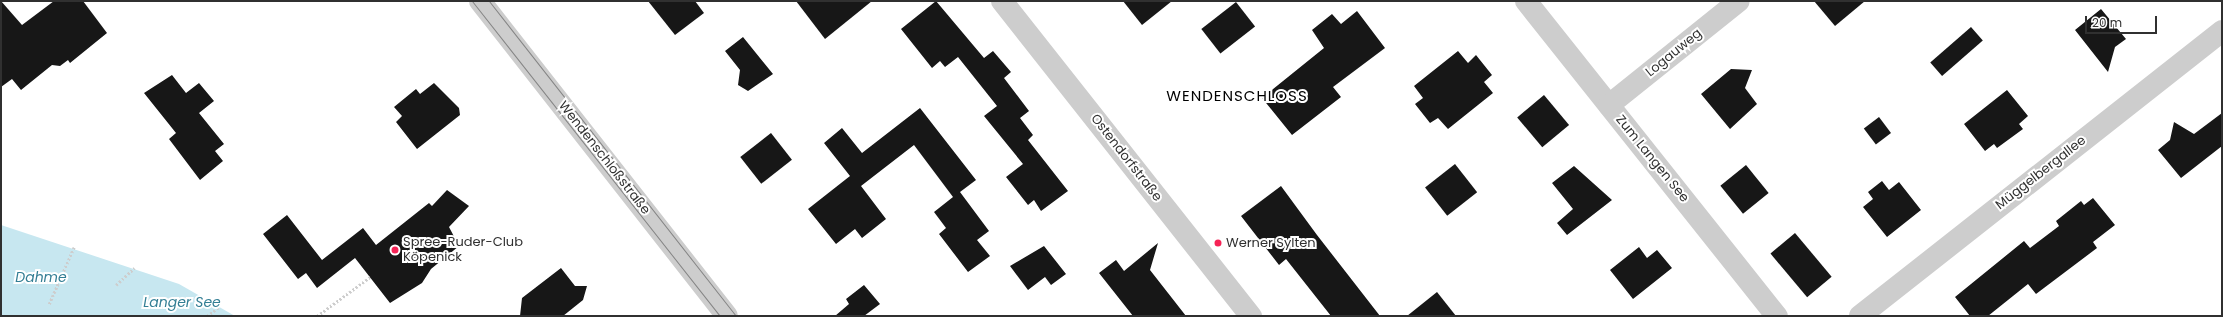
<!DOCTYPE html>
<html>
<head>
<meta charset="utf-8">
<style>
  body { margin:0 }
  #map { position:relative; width:2223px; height:317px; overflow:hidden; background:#fff; font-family:Poppins,sans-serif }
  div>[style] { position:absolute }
  .water>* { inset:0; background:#c7e7f0 }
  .building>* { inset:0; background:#171717; transform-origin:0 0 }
  .path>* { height:2.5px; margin-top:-1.25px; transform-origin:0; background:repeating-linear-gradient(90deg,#cdcdcd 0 2px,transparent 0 4px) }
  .minor>* { height:22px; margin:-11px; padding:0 11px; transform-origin:11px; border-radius:11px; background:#cdcdcd }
  .tram>* { height:1px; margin:-0.5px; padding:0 0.5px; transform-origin:0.5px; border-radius:0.5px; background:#858585 }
  .dots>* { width:11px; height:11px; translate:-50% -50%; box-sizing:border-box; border:2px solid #fff; border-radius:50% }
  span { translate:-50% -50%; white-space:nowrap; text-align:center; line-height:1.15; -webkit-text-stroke:4px #fff; paint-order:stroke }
  .street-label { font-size:13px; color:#303030 }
  .poi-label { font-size:13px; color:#303030 }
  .left { translate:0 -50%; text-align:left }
  .water-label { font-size:14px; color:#337e94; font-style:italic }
  .quarter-label { font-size:15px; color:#000; letter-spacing:1px }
  .frame { position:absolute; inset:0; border:2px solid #303030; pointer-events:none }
  .scale { position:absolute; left:2085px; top:16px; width:72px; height:18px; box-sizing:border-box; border:2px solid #303030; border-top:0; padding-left:5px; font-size:12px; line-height:14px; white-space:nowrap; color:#303030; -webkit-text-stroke:3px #fff; paint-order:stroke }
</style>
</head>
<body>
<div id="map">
  <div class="water">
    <div style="clip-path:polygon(1px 225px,179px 284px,235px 316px,1px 316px)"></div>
  </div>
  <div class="building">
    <div style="clip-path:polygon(1px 1px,22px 25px,54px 1px,83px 1px,107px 33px,70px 63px,68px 60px,60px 66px,52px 65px,21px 90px,12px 79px,1px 87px)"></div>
    <div style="clip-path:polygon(648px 1px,695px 1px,704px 13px,675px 35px)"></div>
    <div style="clip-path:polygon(796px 1px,872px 1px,825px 39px)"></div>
    <div style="clip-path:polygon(936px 1px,984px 58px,993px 51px,1011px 72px,1004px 78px,1029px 111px,1020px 118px,1033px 135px,1028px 140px,1068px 191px,1041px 211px,1034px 200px,1028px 205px,1006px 177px,1023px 164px,984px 116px,997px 106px,958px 57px,945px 67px,940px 61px,932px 68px,901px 29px)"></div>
    <div style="clip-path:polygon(1123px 1px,1172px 1px,1142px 25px)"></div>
    <div style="clip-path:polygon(1814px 1px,1865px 1px,1835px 26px)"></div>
    <div style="left:1236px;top:2px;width:31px;height:44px;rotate:52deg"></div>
    <div style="clip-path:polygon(2101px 9px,2126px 39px,2115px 47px,2108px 72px,2075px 30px)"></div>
    <div style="clip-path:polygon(1357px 11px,1385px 48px,1333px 87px,1341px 97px,1292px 135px,1262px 98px,1324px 48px,1312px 30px,1332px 14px,1341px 24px)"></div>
    <div style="left:1971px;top:27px;width:18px;height:54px;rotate:49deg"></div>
    <div style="clip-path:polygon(743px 37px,773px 74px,748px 91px,738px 85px,740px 70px,725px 51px)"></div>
    <div style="clip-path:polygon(1458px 51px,1468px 63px,1476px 55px,1492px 75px,1484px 82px,1493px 93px,1448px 129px,1438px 118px,1430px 123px,1415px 104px,1423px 98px,1414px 86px)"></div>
    <div style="clip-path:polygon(1731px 69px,1752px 70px,1745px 88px,1757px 104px,1730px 129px,1701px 94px)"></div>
    <div style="clip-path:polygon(172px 75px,186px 93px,199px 83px,214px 101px,199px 113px,224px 144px,215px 151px,223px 161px,200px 180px,169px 139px,176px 133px,144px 93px)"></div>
    <div style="clip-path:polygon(434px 83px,459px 108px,460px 115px,417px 149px,396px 122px,402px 116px,394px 107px,416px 89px,420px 94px)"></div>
    <div style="clip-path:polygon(2007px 90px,2028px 116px,2019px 124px,2023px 129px,1997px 148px,1994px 144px,1985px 151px,1964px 124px)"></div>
    <div style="left:1544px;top:95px;width:39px;height:35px;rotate:50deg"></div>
    <div style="clip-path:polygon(920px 108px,976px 180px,960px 192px,989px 231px,977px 240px,990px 256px,968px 272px,939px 234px,946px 228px,934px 212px,953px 197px,914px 145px,861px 186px,886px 219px,862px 238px,855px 229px,836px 244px,808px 209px,850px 176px,824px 143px,842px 128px,862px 153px)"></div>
    <div style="clip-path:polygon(2222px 113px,2222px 146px,2181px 178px,2158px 150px,2170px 140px,2174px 122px,2194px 134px)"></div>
    <div style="left:1879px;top:117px;width:20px;height:19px;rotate:53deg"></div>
    <div style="left:771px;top:133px;width:34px;height:39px;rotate:52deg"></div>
    <div style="left:1455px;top:164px;width:36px;height:38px;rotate:52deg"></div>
    <div style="left:1746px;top:165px;width:36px;height:33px;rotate:51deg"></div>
    <div style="clip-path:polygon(1574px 166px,1612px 200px,1567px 235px,1557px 223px,1573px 209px,1552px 183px)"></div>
    <div style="clip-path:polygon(1882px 181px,1889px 190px,1899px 182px,1921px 210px,1887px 237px,1863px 207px,1873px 199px,1868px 192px)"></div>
    <div style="clip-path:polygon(1281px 186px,1317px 235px,1380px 316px,1331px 316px,1286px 259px,1279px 265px,1241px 216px)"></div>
    <div style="clip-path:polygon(447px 190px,469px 206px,449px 227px,459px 246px,431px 269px,422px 283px,390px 303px,355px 258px,317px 288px,306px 273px,298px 279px,263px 234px,287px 215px,322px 260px,363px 228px,376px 245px,429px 203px,432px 206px)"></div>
    <div style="clip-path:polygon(2093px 198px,2115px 225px,2093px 242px,2097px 248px,2036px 294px,2028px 284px,1988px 316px,1970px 316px,1955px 297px,2024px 241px,2030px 248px,2059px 226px,2056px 221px,2081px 201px,2084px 205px)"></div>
    <div style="left:1795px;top:233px;width:57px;height:32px;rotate:50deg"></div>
    <div style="clip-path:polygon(1158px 243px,1150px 270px,1186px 316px,1133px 316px,1099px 273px,1116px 260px,1124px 271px)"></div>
    <div style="clip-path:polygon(1044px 246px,1066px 274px,1051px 285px,1045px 277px,1028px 290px,1010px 266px)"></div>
    <div style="clip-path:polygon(1639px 247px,1647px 258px,1657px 250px,1672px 268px,1633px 299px,1610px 270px)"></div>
    <div style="clip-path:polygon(561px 268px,575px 286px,587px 286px,583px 300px,563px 316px,520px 316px,522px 298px)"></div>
    <div style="clip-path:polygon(864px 285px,880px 304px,864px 316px,835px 316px,849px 304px,846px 299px)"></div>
    <div style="clip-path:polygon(1437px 292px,1456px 316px,1407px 316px)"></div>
  </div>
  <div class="path">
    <div style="left:116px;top:285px;width:25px;rotate:-43deg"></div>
    <div style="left:49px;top:304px;width:62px;rotate:-66.3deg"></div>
    <div style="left:207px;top:316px;width:15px;rotate:-37deg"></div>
    <div style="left:317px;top:316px;width:66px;rotate:-36.3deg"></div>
  </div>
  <div class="minor">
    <div style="left:480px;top:1px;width:400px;rotate:51.9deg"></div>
    <div style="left:1002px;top:1px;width:402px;rotate:51.7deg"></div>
    <div style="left:1526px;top:1px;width:403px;rotate:51.5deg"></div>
    <div style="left:1609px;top:105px;width:166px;rotate:-38.7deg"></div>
    <div style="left:1860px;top:316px;width:461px;rotate:-38.2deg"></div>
  </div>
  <div class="tram">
    <div style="left:472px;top:1px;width:401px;rotate:51.8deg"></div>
    <div style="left:489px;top:1px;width:400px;rotate:51.9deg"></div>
  </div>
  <div class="dots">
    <div style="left:1218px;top:243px;background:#f62356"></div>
    <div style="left:395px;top:250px;background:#f62356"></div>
  </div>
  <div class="street-label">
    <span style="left:1674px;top:53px;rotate:-39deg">Logauweg</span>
    <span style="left:604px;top:158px;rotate:52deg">Wendenschloßstraße</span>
    <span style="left:1126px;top:158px;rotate:52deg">Ostendorfstraße</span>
    <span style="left:1652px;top:159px;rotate:51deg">Zum Langen See</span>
    <span style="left:2041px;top:173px;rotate:-38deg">Müggelbergallee</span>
  </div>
  <div class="poi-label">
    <span class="left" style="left:403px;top:250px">Spree-Ruder-Club<br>Köpenick</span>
    <span class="left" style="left:1226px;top:243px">Werner Sylten</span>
  </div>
  <div class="water-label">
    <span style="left:41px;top:277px">Dahme</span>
    <span style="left:182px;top:302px">Langer See</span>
  </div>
  <div class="quarter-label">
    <span style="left:1237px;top:96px">WENDENSCHLOSS</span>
  </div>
  <div class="frame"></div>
  <div class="scale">20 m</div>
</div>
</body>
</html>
